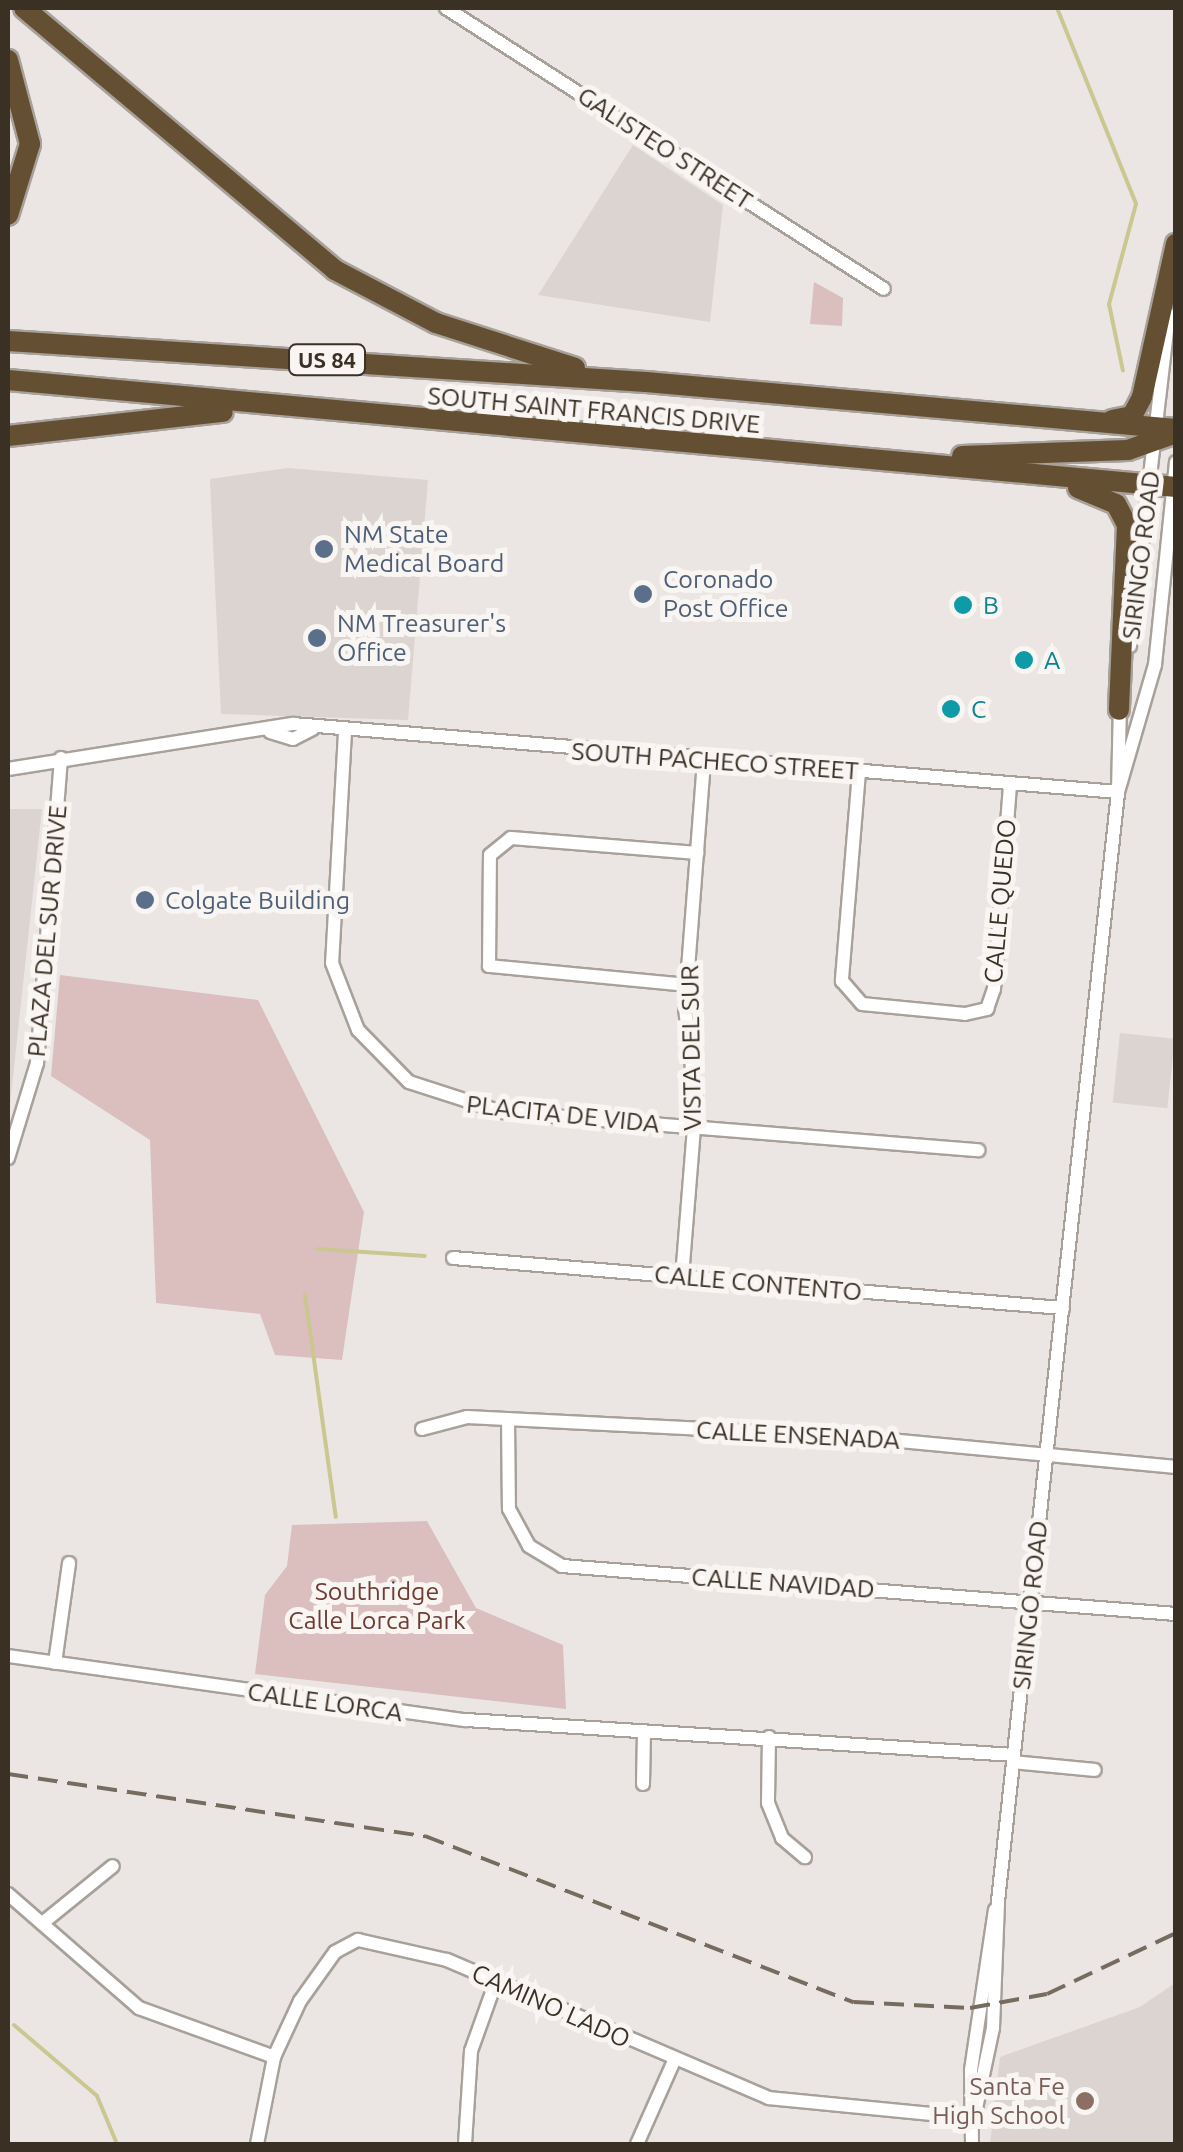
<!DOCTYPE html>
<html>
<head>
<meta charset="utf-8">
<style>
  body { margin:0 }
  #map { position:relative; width:1183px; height:2152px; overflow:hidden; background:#ebe6e3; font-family:Ubuntu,sans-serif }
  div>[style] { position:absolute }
  .built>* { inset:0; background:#dbd4d1; transform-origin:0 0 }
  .green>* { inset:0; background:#dabfbe }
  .stream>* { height:4px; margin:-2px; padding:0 2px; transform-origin:2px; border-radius:2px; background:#cbc790 }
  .roads { filter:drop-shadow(2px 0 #a8a19a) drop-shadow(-2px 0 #a8a19a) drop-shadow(0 2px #a8a19a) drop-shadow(0 -2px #a8a19a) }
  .minor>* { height:12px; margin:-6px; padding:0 6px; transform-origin:6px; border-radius:6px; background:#fff }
  .highway>* { height:20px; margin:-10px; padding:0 10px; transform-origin:10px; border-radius:10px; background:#654f33 }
  .rail>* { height:4px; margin-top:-2px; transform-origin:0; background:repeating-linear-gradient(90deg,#776b5f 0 20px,transparent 0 30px) }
  .dots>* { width:28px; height:28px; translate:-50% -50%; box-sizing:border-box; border:5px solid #f8f5f3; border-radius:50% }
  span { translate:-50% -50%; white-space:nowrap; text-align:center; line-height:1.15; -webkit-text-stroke:10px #f8f5f3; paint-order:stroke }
  .shield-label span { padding:2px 8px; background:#f8f5f3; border:2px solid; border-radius:8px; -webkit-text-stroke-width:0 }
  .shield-label { font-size:22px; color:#3b3024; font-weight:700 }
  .street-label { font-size:25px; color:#3b3024 }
  .service-label { font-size:25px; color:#4e5e75 }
  .left { translate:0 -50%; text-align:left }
  .culture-label { font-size:25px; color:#0d838f }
  .park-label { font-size:25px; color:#6e3c32 }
  .education-label { font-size:25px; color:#785e54 }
  .right { translate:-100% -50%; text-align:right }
  .frame { position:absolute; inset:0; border:10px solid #3b3024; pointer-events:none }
</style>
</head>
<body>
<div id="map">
  <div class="built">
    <div style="clip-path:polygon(633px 145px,723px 205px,710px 322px,538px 295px)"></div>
    <div style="clip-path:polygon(288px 468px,428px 480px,408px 720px,221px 714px,210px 479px)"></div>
    <div style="clip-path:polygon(8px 809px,42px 809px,8px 1123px)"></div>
    <div style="left:1120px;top:1033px;width:55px;height:70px;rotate:6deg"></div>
    <div style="clip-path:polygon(1175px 1983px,1175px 2144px,990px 2144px,1000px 2057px,1140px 2007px)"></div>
  </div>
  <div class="green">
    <div style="clip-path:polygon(814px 282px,843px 298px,842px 326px,810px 324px)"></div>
    <div style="clip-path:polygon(60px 975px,258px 1000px,364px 1212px,342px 1360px,275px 1355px,260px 1314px,156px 1303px,150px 1140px,51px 1076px)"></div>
    <div style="clip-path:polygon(427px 1521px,476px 1608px,563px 1645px,566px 1709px,255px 1674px,265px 1595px,287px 1566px,292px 1525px)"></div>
  </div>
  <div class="stream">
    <div style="left:1057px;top:8px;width:211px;rotate:68deg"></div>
    <div style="left:1136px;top:204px;width:104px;rotate:105.1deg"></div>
    <div style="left:1109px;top:304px;width:68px;rotate:78.2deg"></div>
    <div style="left:318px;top:1249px;width:107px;rotate:3.7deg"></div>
    <div style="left:305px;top:1295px;width:224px;rotate:82.1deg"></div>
    <div style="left:14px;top:2025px;width:109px;rotate:40.5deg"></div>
    <div style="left:97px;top:2096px;width:52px;rotate:67.4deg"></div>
  </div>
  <div class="roads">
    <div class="minor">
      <div style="left:446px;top:8px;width:520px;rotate:32.68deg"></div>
      <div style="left:1130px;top:646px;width:334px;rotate:-83.3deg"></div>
      <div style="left:270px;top:732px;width:24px;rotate:17deg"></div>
      <div style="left:293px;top:739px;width:22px;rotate:-27deg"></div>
      <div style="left:345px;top:732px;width:231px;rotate:93.2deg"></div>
      <div style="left:332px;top:963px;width:72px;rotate:68.8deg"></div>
      <div style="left:358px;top:1030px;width:73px;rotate:45.6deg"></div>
      <div style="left:409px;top:1082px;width:98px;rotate:17.9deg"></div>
      <div style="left:502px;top:1112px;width:478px;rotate:4.6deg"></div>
      <div style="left:8px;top:769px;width:289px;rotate:-9deg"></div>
      <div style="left:293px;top:724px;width:828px;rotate:4.71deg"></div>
      <div style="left:859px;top:772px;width:210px;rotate:94.7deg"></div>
      <div style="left:842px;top:981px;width:30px;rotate:49deg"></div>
      <div style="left:862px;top:1004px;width:103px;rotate:5.5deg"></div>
      <div style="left:965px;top:1014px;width:23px;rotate:-13deg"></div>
      <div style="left:987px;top:1009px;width:21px;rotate:-71deg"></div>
      <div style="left:994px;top:989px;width:206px;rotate:-85.5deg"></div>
      <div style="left:1118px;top:792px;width:86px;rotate:-88.7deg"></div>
      <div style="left:687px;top:985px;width:199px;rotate:-174.5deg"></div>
      <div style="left:489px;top:966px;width:111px;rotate:-89.5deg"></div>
      <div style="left:490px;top:855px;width:27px;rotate:-39deg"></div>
      <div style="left:511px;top:838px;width:187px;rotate:4.6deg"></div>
      <div style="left:8px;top:1158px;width:99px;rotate:-73deg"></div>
      <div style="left:37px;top:1063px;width:306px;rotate:-85.5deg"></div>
      <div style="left:453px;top:1258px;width:612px;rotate:4.69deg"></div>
      <div style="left:682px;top:1277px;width:175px;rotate:-85.4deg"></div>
      <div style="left:696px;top:1103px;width:96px;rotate:-96.6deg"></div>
      <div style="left:685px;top:1008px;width:249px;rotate:-85.6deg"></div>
      <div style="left:508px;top:1419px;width:90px;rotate:89.4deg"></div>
      <div style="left:509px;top:1509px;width:42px;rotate:61.6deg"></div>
      <div style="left:529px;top:1546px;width:39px;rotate:31deg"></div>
      <div style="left:562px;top:1566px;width:616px;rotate:4.47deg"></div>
      <div style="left:422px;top:1429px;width:47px;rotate:-14.9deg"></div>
      <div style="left:467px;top:1417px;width:392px;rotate:2.9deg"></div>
      <div style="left:858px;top:1437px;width:319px;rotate:5.4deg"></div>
      <div style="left:8px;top:1656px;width:462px;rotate:8deg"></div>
      <div style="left:466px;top:1720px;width:549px;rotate:3.65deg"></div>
      <div style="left:55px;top:1663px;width:101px;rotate:-82deg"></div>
      <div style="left:769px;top:1737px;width:66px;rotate:90.9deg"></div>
      <div style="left:768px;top:1803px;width:38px;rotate:68deg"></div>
      <div style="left:782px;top:1838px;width:30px;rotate:40deg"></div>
      <div style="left:1013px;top:1762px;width:82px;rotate:5.6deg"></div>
      <div style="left:643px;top:1784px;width:51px;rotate:-88.9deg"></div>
      <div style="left:8px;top:1894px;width:174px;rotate:41deg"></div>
      <div style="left:139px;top:2008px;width:144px;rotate:19.9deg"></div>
      <div style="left:45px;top:1921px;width:87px;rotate:-39deg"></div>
      <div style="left:974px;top:2118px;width:92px;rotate:-78.1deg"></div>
      <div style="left:993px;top:2028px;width:127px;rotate:-87.7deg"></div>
      <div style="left:998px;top:1901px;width:1115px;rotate:-83.82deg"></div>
      <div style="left:1118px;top:792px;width:132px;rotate:-73.8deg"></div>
      <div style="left:1155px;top:665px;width:204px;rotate:-84.1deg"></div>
      <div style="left:257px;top:2144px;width:89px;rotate:-78.9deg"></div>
      <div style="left:274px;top:2057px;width:62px;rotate:-65.1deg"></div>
      <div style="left:300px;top:2001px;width:60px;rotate:-54.5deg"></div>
      <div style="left:335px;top:1952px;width:26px;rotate:-28deg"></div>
      <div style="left:358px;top:1940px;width:91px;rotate:12.7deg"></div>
      <div style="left:447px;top:1960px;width:350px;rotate:23.2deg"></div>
      <div style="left:769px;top:2098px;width:206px;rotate:5.6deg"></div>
      <div style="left:465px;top:2144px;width:93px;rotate:-86.3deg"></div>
      <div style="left:471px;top:2051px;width:74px;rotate:-70.3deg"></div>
      <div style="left:637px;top:2144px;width:91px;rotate:-66deg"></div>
      <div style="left:972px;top:2144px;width:74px;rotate:-90.8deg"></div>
      <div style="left:971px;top:2070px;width:162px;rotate:-81.5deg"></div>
    </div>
    <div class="highway">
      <div style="left:24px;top:8px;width:407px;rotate:40.1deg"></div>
      <div style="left:335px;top:270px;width:114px;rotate:27.7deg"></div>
      <div style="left:436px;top:323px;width:146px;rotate:17.9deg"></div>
      <div style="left:8px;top:60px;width:87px;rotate:75.3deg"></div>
      <div style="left:30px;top:144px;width:74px;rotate:107.2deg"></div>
      <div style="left:8px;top:341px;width:639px;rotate:3.68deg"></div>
      <div style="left:646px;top:382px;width:532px;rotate:5.07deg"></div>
      <div style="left:8px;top:380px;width:1173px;rotate:5.23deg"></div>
      <div style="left:1112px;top:420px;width:20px;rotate:-11deg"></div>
      <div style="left:1132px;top:416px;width:21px;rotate:-62deg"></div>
      <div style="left:1142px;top:397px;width:157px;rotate:-77.5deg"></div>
      <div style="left:8px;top:436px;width:216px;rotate:-6.4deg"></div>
      <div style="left:962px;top:456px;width:166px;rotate:-2.1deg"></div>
      <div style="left:1128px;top:450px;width:51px;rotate:-19.5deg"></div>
      <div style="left:1078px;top:488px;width:41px;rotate:22.8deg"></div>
      <div style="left:1116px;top:504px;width:24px;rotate:62deg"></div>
      <div style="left:1127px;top:525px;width:185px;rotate:92.5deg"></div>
    </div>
  </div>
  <div class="rail">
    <div style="left:8px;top:1774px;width:422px;rotate:8.5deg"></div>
    <div style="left:425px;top:1836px;width:460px;rotate:21.2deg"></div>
    <div style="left:854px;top:2002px;width:116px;rotate:3deg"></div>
    <div style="left:970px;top:2008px;width:78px;rotate:-10.3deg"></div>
    <div style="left:1047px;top:1994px;width:143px;rotate:-25.3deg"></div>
  </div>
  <div class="dots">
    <div style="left:324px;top:549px;background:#5c6f8a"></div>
    <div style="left:643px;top:594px;background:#5c6f8a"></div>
    <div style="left:963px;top:605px;background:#0f9aa8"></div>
    <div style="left:317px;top:638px;background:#5c6f8a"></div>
    <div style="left:1024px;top:660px;background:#0f9aa8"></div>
    <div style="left:951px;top:709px;background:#0f9aa8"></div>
    <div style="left:145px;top:900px;background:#5c6f8a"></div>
    <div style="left:1085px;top:2101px;background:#8d6e63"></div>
  </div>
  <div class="shield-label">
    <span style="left:327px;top:360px">US 84</span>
  </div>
  <div class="street-label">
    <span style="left:665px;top:148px;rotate:33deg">GALISTEO STREET</span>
    <span style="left:594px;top:410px;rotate:5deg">SOUTH SAINT FRANCIS DRIVE</span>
    <span style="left:1141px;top:555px;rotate:-83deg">SIRINGO ROAD</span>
    <span style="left:715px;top:761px;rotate:4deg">SOUTH PACHECO STREET</span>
    <span style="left:1000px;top:901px;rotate:-85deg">CALLE QUEDO</span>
    <span style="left:47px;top:931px;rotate:-85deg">PLAZA DEL SUR DRIVE</span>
    <span style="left:691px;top:1048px;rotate:-91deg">VISTA DEL SUR</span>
    <span style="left:563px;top:1114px;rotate:6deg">PLACITA DE VIDA</span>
    <span style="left:758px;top:1283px;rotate:5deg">CALLE CONTENTO</span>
    <span style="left:798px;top:1435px;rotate:3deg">CALLE ENSENADA</span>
    <span style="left:783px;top:1583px;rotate:4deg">CALLE NAVIDAD</span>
    <span style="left:1030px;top:1605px;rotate:-84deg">SIRINGO ROAD</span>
    <span style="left:325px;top:1702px;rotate:8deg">CALLE LORCA</span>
    <span style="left:551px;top:2006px;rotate:24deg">CAMINO LADO</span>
  </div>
  <div class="service-label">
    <span class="left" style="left:344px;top:549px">NM State<br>Medical Board</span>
    <span class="left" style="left:663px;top:594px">Coronado<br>Post Office</span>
    <span class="left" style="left:337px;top:638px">NM Treasurer's<br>Office</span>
    <span class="left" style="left:165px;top:900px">Colgate Building</span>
  </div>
  <div class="culture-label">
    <span class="left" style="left:983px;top:605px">B</span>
    <span class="left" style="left:1044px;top:660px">A</span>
    <span class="left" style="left:971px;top:709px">C</span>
  </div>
  <div class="park-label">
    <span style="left:377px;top:1606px">Southridge<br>Calle Lorca Park</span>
  </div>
  <div class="education-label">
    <span class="right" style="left:1065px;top:2101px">Santa Fe<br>High School</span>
  </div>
  <div class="frame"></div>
</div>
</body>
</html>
